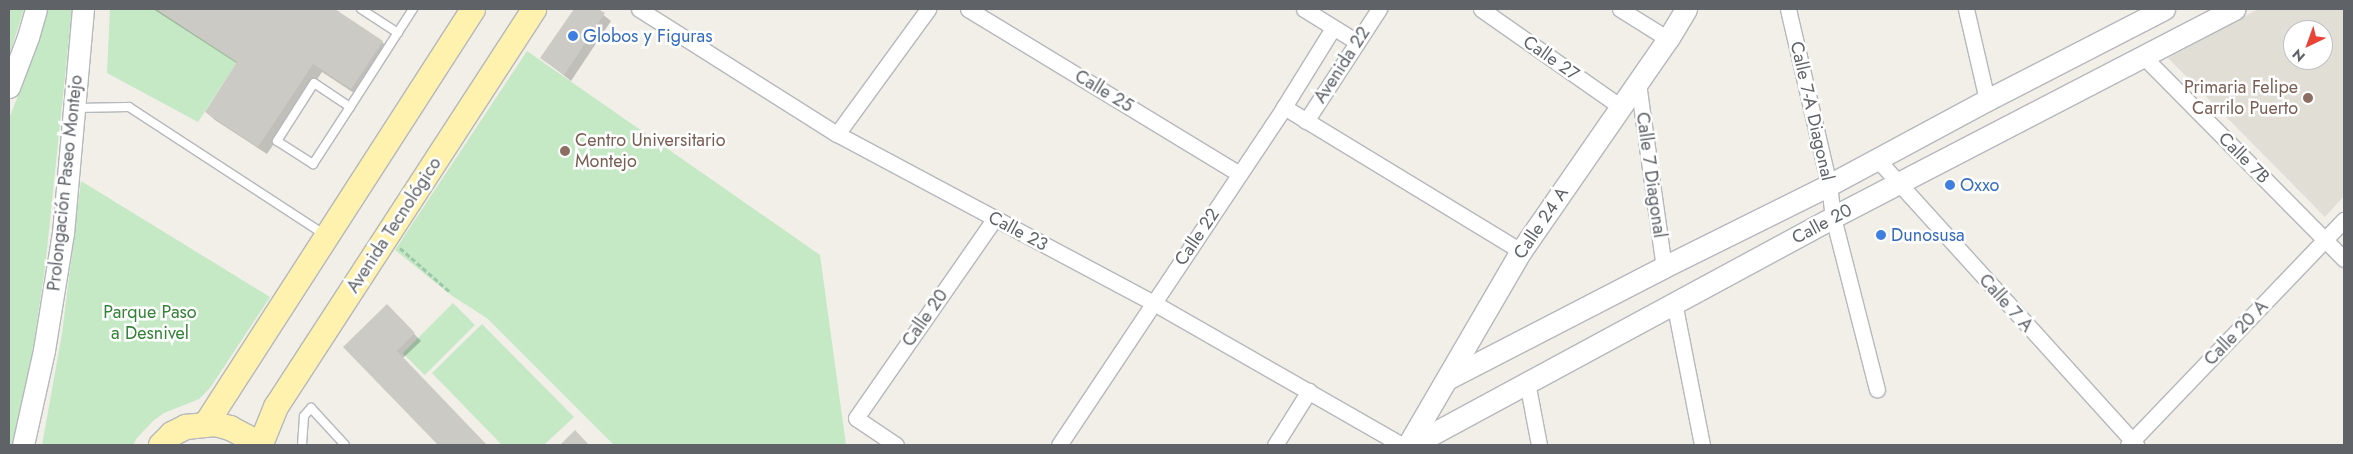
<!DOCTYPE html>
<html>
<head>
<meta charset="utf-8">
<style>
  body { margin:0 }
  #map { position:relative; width:2353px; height:454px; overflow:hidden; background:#f1efe8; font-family:Jost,sans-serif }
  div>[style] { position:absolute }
  .education>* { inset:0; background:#e1ded6 }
  .green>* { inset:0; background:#c5e8c5; transform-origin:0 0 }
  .shadow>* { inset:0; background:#0003 }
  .building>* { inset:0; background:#cccac5 }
  .path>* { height:3px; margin-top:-1.5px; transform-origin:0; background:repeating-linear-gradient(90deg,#9cc7a9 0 5px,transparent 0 7.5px) }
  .roads { filter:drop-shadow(1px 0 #b5b8bc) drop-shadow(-1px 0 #b5b8bc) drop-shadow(0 1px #b5b8bc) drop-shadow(0 -1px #b5b8bc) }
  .lane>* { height:8px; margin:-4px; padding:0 4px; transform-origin:4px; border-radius:4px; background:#fff }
  .street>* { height:15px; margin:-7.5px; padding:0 7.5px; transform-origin:7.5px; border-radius:7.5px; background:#fff }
  .secondary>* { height:21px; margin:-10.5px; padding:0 10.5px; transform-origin:10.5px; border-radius:10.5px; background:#fff }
  .primary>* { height:24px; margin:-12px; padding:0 12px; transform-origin:12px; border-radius:12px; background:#fff2af }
  .dots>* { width:14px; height:14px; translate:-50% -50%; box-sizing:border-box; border:2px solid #fff; border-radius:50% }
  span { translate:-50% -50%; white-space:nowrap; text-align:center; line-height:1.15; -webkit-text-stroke:5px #fff; paint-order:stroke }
  .shop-label { font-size:18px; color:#366cbe }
  .left { translate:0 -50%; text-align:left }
  .street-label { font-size:18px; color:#5f6368 }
  .education-label { font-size:18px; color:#785e54 }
  .right { translate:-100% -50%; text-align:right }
  .park-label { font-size:18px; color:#348238 }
  .frame { position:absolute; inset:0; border:10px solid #5f6368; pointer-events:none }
  .north { position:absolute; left:2283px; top:20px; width:50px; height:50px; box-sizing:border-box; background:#fff; border:1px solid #bfc1c3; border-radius:50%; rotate:222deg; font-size:14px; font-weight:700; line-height:20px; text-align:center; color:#5f6368 }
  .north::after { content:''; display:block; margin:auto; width:18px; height:22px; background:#ea4335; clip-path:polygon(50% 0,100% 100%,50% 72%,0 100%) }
</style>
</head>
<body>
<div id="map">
  <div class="education">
    <div style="clip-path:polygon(evenodd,2258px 9px,2344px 9px,2344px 196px,2325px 217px,2168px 58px,2258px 9px,2293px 30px,2323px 30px,2323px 60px,2293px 60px,2293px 30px)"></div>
  </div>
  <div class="green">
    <div style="clip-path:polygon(9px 9px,24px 9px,9px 56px)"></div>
    <div style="clip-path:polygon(48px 9px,72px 9px,45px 268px,25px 403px,16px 445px,9px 445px,9px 119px,31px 62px)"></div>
    <div style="clip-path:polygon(110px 9px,156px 9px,237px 62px,198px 122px,107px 73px)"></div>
    <div style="clip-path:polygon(527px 51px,820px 255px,846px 445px,614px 445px,488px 319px,451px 295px,395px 250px)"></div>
    <div style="clip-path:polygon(81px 181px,270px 297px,210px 388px,199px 399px,164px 413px,153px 421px,137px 438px,133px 445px,42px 445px,62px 334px)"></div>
    <div style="left:453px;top:303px;width:31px;height:71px;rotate:45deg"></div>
    <div style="clip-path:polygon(482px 324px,574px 417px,544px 445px,502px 445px,432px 373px)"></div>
  </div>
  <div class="shadow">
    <div style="clip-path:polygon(153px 9px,333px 9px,382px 42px,391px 50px,360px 97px,322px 72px,267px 154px,215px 120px,206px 112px,238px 64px)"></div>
    <div style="clip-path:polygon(575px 9px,596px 9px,611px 21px,571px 81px,542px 58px)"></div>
    <div style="clip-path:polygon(387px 306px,421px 341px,402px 359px,485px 445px,440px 445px,345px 347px)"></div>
  </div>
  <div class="building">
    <div style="clip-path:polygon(156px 9px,335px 9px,383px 41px,351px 89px,313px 64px,258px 147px,205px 112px,237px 62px)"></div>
    <div style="clip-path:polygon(574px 9px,598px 9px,605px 13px,564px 75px,540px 58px)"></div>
    <div style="clip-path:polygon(387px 304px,415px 333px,397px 351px,487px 445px,438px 445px,343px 347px)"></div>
    <div style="clip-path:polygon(575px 430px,589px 445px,560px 445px)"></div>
  </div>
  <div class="path">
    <div style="left:400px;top:248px;width:67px;rotate:41.3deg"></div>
  </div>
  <div class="roads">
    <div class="lane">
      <div style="left:361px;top:9px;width:44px;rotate:33deg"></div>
      <div style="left:350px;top:107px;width:43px;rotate:-146.3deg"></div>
      <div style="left:314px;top:83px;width:69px;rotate:122.5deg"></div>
      <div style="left:277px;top:141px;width:43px;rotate:32.6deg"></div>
      <div style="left:313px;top:164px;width:68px;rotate:-57deg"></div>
      <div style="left:350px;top:107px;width:117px;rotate:-57.3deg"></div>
      <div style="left:75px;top:108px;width:54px;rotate:-1.1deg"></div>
      <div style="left:129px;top:107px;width:234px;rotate:33.1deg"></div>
      <div style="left:302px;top:445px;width:29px;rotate:-86deg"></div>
      <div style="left:304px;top:416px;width:11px;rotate:-49deg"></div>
      <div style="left:311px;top:408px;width:50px;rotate:47.4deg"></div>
    </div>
    <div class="street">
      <div style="left:639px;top:9px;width:234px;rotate:32.3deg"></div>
      <div style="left:837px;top:134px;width:357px;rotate:28.1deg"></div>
      <div style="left:1152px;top:302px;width:288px;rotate:29.8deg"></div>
      <div style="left:968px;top:9px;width:317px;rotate:31.3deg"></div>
      <div style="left:1304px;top:9px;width:62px;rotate:31.9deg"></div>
      <div style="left:1481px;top:9px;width:171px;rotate:35deg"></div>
      <div style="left:1620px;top:9px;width:57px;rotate:32deg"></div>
      <div style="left:1788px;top:9px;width:181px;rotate:76.9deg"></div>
      <div style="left:1829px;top:185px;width:32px;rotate:83deg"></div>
      <div style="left:1833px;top:217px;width:178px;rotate:75.7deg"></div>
      <div style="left:1966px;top:9px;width:93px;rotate:77deg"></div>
      <div style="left:2144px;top:57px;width:284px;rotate:45.3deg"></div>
      <div style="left:1638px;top:83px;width:186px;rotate:82deg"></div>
      <div style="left:1284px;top:107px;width:277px;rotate:31.3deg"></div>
      <div style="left:1306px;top:121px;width:134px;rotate:-56.9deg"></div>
      <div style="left:837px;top:134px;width:155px;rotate:-53.9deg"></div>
      <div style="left:1877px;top:159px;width:386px;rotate:47.8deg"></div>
      <div style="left:1674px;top:302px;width:146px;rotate:78.9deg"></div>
      <div style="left:1527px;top:382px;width:64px;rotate:79.2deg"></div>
      <div style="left:896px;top:445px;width:48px;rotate:-146deg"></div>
      <div style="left:856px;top:418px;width:244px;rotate:-55.2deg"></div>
      <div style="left:1059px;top:445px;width:406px;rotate:-56.3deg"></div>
      <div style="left:1284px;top:107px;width:93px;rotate:-58.2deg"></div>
      <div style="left:1275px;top:445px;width:64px;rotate:-57.8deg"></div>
      <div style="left:2128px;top:445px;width:312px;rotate:-46.2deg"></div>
    </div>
    <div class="secondary">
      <div style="left:9px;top:87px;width:53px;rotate:-69.2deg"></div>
      <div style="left:28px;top:37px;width:29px;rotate:-74deg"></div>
      <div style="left:1447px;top:379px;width:244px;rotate:-27.3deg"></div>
      <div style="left:1664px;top:267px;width:184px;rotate:-26.4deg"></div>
      <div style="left:1829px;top:185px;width:179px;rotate:-28.3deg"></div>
      <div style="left:1987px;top:100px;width:199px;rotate:-27.2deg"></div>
      <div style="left:23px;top:445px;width:97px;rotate:-77.5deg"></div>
      <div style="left:44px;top:350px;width:119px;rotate:-80.8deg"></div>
      <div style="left:63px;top:233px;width:225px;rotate:-84.9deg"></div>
      <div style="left:1408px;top:445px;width:225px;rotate:-59.8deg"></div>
      <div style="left:1521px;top:251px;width:258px;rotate:-55.3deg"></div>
      <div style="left:1668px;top:39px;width:35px;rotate:-59deg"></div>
      <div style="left:1412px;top:445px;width:479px;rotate:-28.4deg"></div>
      <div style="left:1833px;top:217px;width:452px;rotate:-27.4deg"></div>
    </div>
    <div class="primary">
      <div style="left:206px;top:424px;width:493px;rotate:-57.2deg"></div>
      <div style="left:261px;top:444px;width:40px;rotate:-68deg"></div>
      <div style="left:276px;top:407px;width:474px;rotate:-57deg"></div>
      <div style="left:161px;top:445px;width:16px;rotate:-45deg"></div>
      <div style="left:172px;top:434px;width:16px;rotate:-27deg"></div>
      <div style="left:186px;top:427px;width:29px;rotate:-6deg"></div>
      <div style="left:215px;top:424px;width:16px;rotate:15deg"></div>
      <div style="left:230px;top:428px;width:36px;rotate:28deg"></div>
    </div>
  </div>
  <div class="dots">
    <div style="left:573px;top:36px;background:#3f7fe0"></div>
    <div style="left:2308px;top:98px;background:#8d6e63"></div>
    <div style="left:565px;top:151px;background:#8d6e63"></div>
    <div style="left:1950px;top:185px;background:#3f7fe0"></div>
    <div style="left:1881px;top:235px;background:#3f7fe0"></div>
  </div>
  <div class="shop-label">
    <span class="left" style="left:583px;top:36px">Globos y Figuras</span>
    <span class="left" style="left:1960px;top:185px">Oxxo</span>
    <span class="left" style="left:1891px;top:235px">Dunosusa</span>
  </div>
  <div class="street-label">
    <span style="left:1551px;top:58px;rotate:35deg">Calle 27</span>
    <span style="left:1342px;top:65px;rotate:-57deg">Avenida 22</span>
    <span style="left:1104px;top:91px;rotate:31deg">Calle 25</span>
    <span style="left:1812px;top:111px;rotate:77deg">Calle 7-A Diagonal</span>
    <span style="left:2244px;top:158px;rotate:45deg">Calle 7B</span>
    <span style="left:1651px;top:175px;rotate:82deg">Calle 7 Diagonal</span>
    <span style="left:65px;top:183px;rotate:-84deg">Prolongación Paseo Montejo</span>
    <span style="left:1541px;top:223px;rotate:-56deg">Calle 24 A</span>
    <span style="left:1822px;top:224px;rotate:-28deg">Calle 20</span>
    <span style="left:394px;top:225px;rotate:-57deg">Avenida Tecnológico</span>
    <span style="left:1018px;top:231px;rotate:28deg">Calle 23</span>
    <span style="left:1197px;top:237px;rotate:-56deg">Calle 22</span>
    <span style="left:2006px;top:303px;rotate:48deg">Calle 7 A</span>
    <span style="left:925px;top:318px;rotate:-55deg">Calle 20</span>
    <span style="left:2236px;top:333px;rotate:-46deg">Calle 20 A</span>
  </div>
  <div class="education-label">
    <span class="right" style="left:2298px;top:98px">Primaria Felipe<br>Carrilo Puerto</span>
    <span class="left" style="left:575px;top:151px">Centro Universitario<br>Montejo</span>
  </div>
  <div class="park-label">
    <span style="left:150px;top:323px">Parque Paso<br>a Desnivel</span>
  </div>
  <div class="frame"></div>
  <div class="north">N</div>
</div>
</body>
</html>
